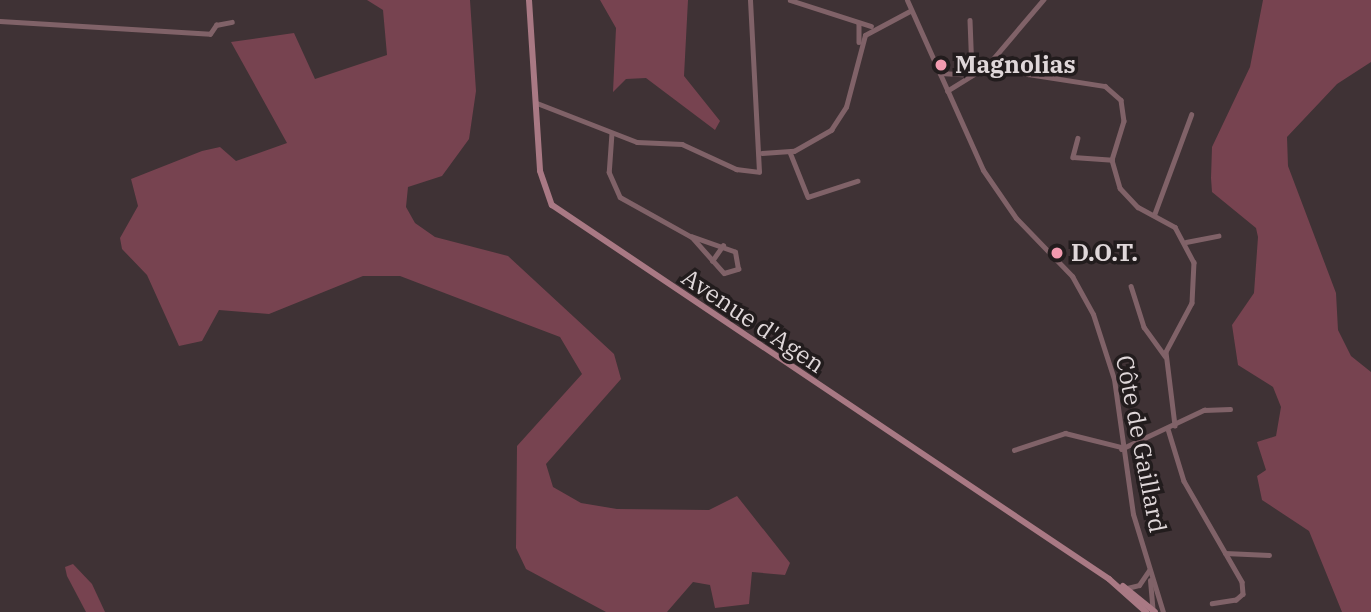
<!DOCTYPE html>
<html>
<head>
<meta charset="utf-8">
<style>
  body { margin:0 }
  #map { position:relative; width:1371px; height:612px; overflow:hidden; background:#3f3235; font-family:"IBM Plex Serif",serif }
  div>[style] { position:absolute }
  .green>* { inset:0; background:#774350 }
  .minor>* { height:4.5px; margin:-2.25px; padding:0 2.25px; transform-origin:2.25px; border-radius:2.25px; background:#806268 }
  .tertiary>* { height:5px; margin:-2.5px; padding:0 2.5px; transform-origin:2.5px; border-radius:2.5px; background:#806268 }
  .secondary>* { height:6px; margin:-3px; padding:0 3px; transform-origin:3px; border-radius:3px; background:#a97984 }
  .dots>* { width:19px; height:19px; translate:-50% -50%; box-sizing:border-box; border:4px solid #221c1d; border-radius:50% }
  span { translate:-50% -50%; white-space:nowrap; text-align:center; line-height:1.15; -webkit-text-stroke:7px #221c1d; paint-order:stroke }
  .poi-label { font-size:24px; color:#dfd7d9; font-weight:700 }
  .left { translate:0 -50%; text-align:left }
  .street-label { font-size:24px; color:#dfd7d9 }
</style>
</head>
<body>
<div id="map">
  <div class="green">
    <div style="clip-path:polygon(367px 0,470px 0,476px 91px,469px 139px,442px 176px,408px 187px,406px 207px,415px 223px,435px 237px,508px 256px,614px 354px,621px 379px,546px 464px,553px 487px,581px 503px,617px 509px,709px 510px,737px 496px,790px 563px,785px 575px,752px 572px,749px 604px,715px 608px,710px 585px,693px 582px,667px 612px,606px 612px,526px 569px,516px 548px,517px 446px,582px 374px,560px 337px,400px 276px,363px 276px,269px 314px,219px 310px,202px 341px,179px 346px,147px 275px,122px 249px,120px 238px,138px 206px,131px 179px,202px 151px,220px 147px,236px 161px,287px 143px,231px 42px,294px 33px,315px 79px,387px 55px,383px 10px)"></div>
    <div style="clip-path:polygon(600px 0,688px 0,684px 76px,720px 121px,715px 130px,646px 78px,626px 79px,613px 92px,616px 28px)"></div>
    <div style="clip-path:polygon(1263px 0,1371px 0,1371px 62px,1337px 84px,1287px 137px,1288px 166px,1336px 293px,1338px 330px,1351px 356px,1371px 372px,1371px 612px,1342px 612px,1309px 531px,1262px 500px,1257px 476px,1266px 470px,1257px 442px,1276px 436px,1281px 407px,1273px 387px,1238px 365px,1232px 325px,1254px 293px,1258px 237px,1256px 228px,1212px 192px,1211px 178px,1212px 147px,1250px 67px)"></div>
    <div style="clip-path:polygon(73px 564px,92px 584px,105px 612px,86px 612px,67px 576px,65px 567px)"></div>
  </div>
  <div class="minor">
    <div style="left:790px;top:0;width:85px;rotate:17.8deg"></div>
    <div style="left:970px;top:20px;width:53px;rotate:87.8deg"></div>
    <div style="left:0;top:21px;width:210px;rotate:3.5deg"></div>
    <div style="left:210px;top:34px;width:11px;rotate:-56deg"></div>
    <div style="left:216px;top:25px;width:16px;rotate:-11deg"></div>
    <div style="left:859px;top:24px;width:18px;rotate:90deg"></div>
    <div style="left:997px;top:57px;width:35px;rotate:29deg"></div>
    <div style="left:1028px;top:74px;width:78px;rotate:8.9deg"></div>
    <div style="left:1105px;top:86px;width:21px;rotate:41deg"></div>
    <div style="left:1121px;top:100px;width:21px;rotate:82deg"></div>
    <div style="left:1124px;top:121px;width:41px;rotate:107.1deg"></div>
    <div style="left:1112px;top:160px;width:29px;rotate:74deg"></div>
    <div style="left:1120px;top:188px;width:26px;rotate:47deg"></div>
    <div style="left:1138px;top:207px;width:42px;rotate:28.4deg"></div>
    <div style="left:1175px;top:227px;width:40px;rotate:62deg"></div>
    <div style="left:1194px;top:262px;width:41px;rotate:92.8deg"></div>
    <div style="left:1192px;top:303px;width:55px;rotate:118deg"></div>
    <div style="left:1166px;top:352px;width:74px;rotate:83deg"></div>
    <div style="left:940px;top:73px;width:22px;rotate:3deg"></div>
    <div style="left:947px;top:91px;width:47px;rotate:-32deg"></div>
    <div style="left:987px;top:66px;width:87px;rotate:-49.7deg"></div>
    <div style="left:537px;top:103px;width:107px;rotate:21.3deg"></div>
    <div style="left:637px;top:142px;width:45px;rotate:2.5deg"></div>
    <div style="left:682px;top:144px;width:60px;rotate:24.8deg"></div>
    <div style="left:736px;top:169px;width:23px;rotate:7deg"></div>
    <div style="left:759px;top:172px;width:172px;rotate:-93deg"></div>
    <div style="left:612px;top:133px;width:39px;rotate:94deg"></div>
    <div style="left:609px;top:172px;width:27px;rotate:66deg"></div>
    <div style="left:620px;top:197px;width:82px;rotate:29.1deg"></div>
    <div style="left:692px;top:237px;width:48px;rotate:48.4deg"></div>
    <div style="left:724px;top:273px;width:15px;rotate:-16deg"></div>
    <div style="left:738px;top:269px;width:17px;rotate:-100deg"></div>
    <div style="left:735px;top:252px;width:46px;rotate:-160.8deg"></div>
    <div style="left:1078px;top:138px;width:20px;rotate:105deg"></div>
    <div style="left:1073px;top:157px;width:39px;rotate:4deg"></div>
    <div style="left:790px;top:152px;width:48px;rotate:68.2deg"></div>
    <div style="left:808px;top:197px;width:52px;rotate:-18.1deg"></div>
    <div style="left:762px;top:153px;width:32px;rotate:-4deg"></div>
    <div style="left:794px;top:151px;width:43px;rotate:-29.6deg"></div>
    <div style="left:831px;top:130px;width:27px;rotate:-57deg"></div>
    <div style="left:846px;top:107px;width:74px;rotate:-75.2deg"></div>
    <div style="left:865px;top:35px;width:51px;rotate:-28.1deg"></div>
    <div style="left:1154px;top:215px;width:107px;rotate:-69.7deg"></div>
    <div style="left:1186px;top:242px;width:33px;rotate:-11deg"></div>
    <div style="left:712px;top:261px;width:19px;rotate:-55deg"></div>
    <div style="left:1131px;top:286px;width:43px;rotate:72.4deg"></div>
    <div style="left:1144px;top:327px;width:36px;rotate:54deg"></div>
    <div style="left:1168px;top:429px;width:54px;rotate:72.9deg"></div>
    <div style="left:1184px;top:481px;width:116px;rotate:60.1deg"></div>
    <div style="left:1242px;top:582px;width:12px;rotate:85deg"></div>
    <div style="left:1243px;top:594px;width:9px;rotate:139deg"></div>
    <div style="left:1236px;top:600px;width:24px;rotate:171deg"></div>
    <div style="left:1121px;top:449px;width:92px;rotate:-25.2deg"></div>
    <div style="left:1204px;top:410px;width:26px;rotate:-2deg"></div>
    <div style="left:1014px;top:450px;width:54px;rotate:-18.4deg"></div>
    <div style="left:1065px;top:433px;width:58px;rotate:14deg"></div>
    <div style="left:1225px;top:553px;width:44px;rotate:2.6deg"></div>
  </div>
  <div class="tertiary">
    <div style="left:907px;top:0;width:186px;rotate:65.9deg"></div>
    <div style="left:983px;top:170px;width:58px;rotate:55.5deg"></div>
    <div style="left:1016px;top:218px;width:81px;rotate:46deg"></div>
    <div style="left:1072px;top:276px;width:43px;rotate:61.1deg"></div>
    <div style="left:1093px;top:314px;width:68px;rotate:72.1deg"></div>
    <div style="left:1114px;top:379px;width:136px;rotate:82deg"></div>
    <div style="left:1133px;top:514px;width:102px;rotate:73deg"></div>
    <div style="left:1150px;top:580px;width:32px;rotate:85deg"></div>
    <div style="left:1127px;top:588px;width:12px;rotate:-14deg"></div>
    <div style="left:1139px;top:585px;width:18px;rotate:-56deg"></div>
  </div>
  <div class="secondary">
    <div style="left:529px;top:0;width:171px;rotate:86.3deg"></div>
    <div style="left:540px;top:171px;width:36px;rotate:71deg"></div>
    <div style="left:552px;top:205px;width:671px;rotate:33.88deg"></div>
    <div style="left:1109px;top:579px;width:50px;rotate:41.7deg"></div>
    <div style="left:1123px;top:586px;width:41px;rotate:39.1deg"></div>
  </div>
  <div class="dots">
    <div style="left:941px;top:65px;background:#f29aaf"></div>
    <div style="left:1057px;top:253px;background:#f29aaf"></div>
  </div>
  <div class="poi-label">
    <span class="left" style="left:955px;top:65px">Magnolias</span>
    <span class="left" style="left:1071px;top:253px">D.O.T.</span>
  </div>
  <div class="street-label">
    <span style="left:753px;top:321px;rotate:34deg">Avenue d'Agen</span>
    <span style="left:1141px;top:444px;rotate:79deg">Côte de Gaillard</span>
  </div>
</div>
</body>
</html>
